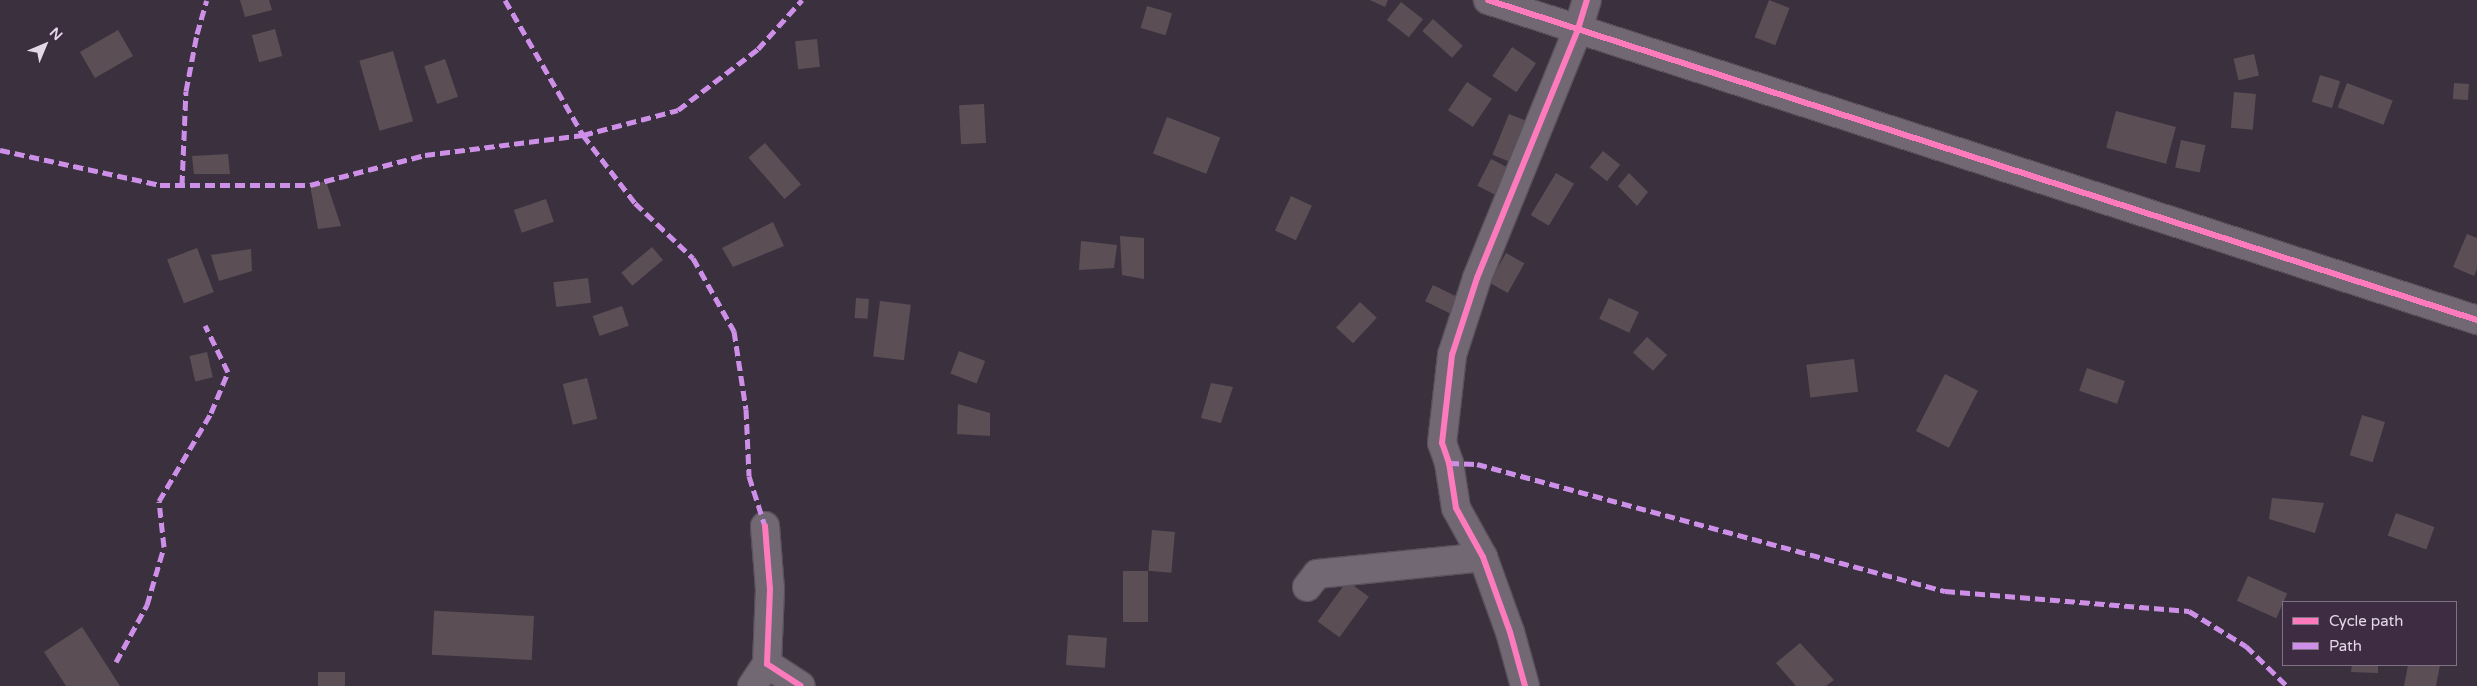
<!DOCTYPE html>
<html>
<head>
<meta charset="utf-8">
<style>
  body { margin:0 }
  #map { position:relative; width:2477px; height:686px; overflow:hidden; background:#3b313e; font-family:"Varela Round",sans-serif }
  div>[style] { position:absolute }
  .building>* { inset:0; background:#5b4f55; transform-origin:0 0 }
  .roads { filter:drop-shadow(1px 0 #59505b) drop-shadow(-1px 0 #59505b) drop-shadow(0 1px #59505b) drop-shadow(0 -1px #59505b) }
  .minor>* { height:28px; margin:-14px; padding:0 14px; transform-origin:14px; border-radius:14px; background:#716874 }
  .quiet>* { height:5px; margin-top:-2.5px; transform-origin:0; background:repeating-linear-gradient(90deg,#ce8fe9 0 10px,transparent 0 15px) }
  .cycleway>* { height:6px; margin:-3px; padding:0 3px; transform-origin:3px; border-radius:3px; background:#fd7abc }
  span { translate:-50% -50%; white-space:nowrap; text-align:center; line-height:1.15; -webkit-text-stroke:4.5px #3e2c43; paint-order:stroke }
  .legend { position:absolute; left:2282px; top:601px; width:175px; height:65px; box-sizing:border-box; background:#3e2c43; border:1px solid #807185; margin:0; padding:6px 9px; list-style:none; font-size:15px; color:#e4d8e7 }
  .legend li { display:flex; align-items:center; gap:10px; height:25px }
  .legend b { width:25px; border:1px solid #807185 }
  .north { position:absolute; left:20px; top:20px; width:50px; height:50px; -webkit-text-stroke:4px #3e2c43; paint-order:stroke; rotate:45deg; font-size:14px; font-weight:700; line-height:20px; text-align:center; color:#e4d8e7 }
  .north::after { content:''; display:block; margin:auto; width:18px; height:22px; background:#e4d8e7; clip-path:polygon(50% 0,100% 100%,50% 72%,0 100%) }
</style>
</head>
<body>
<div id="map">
  <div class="building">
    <div style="clip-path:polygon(240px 0,269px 0,272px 10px,245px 17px)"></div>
    <div style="clip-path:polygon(1370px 0,1388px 0,1385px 7px)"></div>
    <div style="left:1769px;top:0;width:22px;height:40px;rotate:21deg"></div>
    <div style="left:1401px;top:2px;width:28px;height:23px;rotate:38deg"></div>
    <div style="left:1147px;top:6px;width:26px;height:23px;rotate:16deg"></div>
    <div style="left:1433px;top:19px;width:40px;height:16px;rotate:42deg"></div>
    <div style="left:275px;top:29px;width:28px;height:24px;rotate:75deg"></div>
    <div style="left:118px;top:30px;width:30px;height:44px;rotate:60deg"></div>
    <div style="left:817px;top:39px;width:28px;height:22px;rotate:84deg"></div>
    <div style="left:1512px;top:47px;width:29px;height:35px;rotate:34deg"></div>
    <div style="left:393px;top:51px;width:73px;height:35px;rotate:74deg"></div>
    <div style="left:2254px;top:54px;width:22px;height:21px;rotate:77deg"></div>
    <div style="left:445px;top:59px;width:40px;height:22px;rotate:71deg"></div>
    <div style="left:2320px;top:75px;width:21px;height:28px;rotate:17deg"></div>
    <div style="left:1467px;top:82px;width:30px;height:34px;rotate:34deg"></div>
    <div style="left:2347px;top:83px;width:49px;height:26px;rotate:21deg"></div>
    <div style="left:2454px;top:83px;width:15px;height:16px;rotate:4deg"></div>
    <div style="left:2234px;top:92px;width:22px;height:36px;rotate:5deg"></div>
    <div style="left:984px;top:104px;width:39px;height:25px;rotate:87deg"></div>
    <div style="left:2116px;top:111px;width:62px;height:38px;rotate:15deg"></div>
    <div style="left:1509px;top:114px;width:24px;height:44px;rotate:22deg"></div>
    <div style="left:1167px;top:117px;width:57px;height:39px;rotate:21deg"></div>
    <div style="left:2181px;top:140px;width:25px;height:28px;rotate:12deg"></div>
    <div style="left:765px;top:143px;width:55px;height:22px;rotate:49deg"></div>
    <div style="left:1603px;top:151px;width:22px;height:21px;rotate:39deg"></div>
    <div style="clip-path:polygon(228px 154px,230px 174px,194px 174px,192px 156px)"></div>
    <div style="left:1491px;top:159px;width:22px;height:30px;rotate:27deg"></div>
    <div style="left:1556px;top:173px;width:21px;height:49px;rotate:31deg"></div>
    <div style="clip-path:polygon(1629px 173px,1648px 192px,1637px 206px,1618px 186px)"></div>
    <div style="clip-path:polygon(326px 181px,341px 226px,318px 229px,310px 185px)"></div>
    <div style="left:1291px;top:196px;width:23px;height:38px;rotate:25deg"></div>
    <div style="left:546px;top:199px;width:24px;height:34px;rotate:71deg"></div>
    <div style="clip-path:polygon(773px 222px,784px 246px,733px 267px,722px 248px)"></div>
    <div style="clip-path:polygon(2467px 234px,2477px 238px,2477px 269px,2474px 276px,2453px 267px)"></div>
    <div style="clip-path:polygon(1120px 236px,1144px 238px,1144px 279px,1122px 275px)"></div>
    <div style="clip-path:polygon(1081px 241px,1117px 245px,1114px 268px,1079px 270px)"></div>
    <div style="left:652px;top:247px;width:17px;height:40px;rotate:50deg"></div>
    <div style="left:197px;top:248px;width:47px;height:32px;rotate:69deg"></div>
    <div style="clip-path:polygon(251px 249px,252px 271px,219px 281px,211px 255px)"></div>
    <div style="left:1506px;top:253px;width:21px;height:34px;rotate:29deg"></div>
    <div style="left:588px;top:278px;width:25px;height:35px;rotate:83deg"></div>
    <div style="left:1433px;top:285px;width:28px;height:18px;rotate:26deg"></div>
    <div style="left:856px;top:298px;width:13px;height:20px;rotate:4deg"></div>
    <div style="left:1609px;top:298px;width:33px;height:23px;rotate:25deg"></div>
    <div style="left:880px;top:301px;width:31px;height:56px;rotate:7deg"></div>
    <div style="left:1360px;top:302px;width:23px;height:35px;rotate:43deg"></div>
    <div style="left:622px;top:306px;width:21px;height:31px;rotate:71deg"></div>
    <div style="left:1647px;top:337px;width:27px;height:21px;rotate:42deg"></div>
    <div style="left:959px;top:351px;width:28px;height:24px;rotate:21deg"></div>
    <div style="left:207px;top:352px;width:26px;height:18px;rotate:77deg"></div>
    <div style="left:1854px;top:359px;width:33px;height:48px;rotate:83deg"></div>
    <div style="left:2087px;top:368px;width:40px;height:24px;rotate:19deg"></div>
    <div style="left:1945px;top:374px;width:37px;height:64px;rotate:27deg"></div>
    <div style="left:587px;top:378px;width:42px;height:25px;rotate:76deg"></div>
    <div style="clip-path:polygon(1211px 383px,1233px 387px,1221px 423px,1201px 418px)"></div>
    <div style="clip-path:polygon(958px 404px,990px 413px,990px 436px,957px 434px)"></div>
    <div style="left:2362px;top:415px;width:24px;height:42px;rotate:17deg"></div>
    <div style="clip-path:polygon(2272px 498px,2324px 503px,2315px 533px,2269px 519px)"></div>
    <div style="left:2396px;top:513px;width:41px;height:24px;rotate:20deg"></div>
    <div style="left:1152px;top:530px;width:23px;height:41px;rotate:5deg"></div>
    <div style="left:1123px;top:571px;width:25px;height:51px"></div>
    <div style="left:2248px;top:576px;width:43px;height:27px;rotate:24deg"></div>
    <div style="left:1347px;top:581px;width:27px;height:50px;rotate:36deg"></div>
    <div style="left:534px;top:616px;width:44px;height:100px;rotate:93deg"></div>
    <div style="clip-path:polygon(82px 627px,120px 686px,66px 686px,44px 652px)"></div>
    <div style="left:1068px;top:635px;width:39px;height:30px;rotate:4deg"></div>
    <div style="clip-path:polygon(1800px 643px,1834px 680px,1826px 686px,1796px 686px,1776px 663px)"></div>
    <div style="clip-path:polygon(2352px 665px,2378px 665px,2378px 673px,2351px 672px)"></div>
    <div style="clip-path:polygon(2408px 665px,2440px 665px,2436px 686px,2404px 686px)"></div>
    <div style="left:318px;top:672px;width:27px;height:14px"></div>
  </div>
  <div class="roads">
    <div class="minor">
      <div style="left:1488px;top:0;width:1039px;rotate:17.93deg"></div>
      <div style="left:765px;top:526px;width:63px;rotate:85.5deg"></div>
      <div style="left:770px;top:589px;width:75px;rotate:92.3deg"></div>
      <div style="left:767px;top:664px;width:40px;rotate:32.9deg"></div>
      <div style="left:1307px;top:587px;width:16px;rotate:-52deg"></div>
      <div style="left:1317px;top:574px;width:167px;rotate:-5.8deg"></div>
      <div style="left:752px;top:686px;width:27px;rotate:-56deg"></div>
      <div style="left:1525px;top:686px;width:56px;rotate:-105.5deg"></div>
      <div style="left:1510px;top:632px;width:80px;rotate:-109.8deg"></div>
      <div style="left:1483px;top:557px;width:56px;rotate:-118.9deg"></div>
      <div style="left:1456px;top:508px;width:46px;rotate:-98.8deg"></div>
      <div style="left:1449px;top:463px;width:21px;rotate:-109deg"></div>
      <div style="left:1442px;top:443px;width:89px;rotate:-83.5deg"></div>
      <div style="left:1452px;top:355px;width:81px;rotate:-72deg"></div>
      <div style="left:1477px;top:278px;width:269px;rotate:-67.9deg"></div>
      <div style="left:1578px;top:29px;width:30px;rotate:-73deg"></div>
    </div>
  </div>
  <div class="quiet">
    <div style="left:505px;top:0;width:156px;rotate:60deg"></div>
    <div style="left:583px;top:135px;width:86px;rotate:52.6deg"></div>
    <div style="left:635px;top:203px;width:80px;rotate:43.5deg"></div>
    <div style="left:693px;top:258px;width:84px;rotate:60.7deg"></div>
    <div style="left:734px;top:331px;width:79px;rotate:81.3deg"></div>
    <div style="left:746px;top:409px;width:67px;rotate:87.4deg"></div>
    <div style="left:749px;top:476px;width:52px;rotate:72.3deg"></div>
    <div style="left:0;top:150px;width:164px;rotate:12.3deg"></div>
    <div style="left:160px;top:185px;width:150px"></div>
    <div style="left:310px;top:185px;width:119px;rotate:-14.6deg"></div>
    <div style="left:425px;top:155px;width:159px;rotate:-7.2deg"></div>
    <div style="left:583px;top:135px;width:98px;rotate:-14.7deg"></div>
    <div style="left:678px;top:110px;width:101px;rotate:-37.3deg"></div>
    <div style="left:758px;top:49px;width:66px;rotate:-48.1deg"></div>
    <div style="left:182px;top:185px;width:94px;rotate:-87.6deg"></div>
    <div style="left:186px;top:91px;width:58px;rotate:-79.1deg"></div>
    <div style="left:197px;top:34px;width:35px;rotate:-74deg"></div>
    <div style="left:1449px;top:463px;width:28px;rotate:2deg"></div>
    <div style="left:1477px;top:464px;width:485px;rotate:15.2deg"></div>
    <div style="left:1945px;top:591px;width:245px;rotate:4.7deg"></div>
    <div style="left:2189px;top:611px;width:67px;rotate:31.6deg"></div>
    <div style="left:2246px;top:646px;width:57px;rotate:44.3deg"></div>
    <div style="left:116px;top:662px;width:65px;rotate:-61.5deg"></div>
    <div style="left:147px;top:605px;width:60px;rotate:-73.7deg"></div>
    <div style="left:164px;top:547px;width:46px;rotate:-96.2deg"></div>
    <div style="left:159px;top:501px;width:102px;rotate:-59.4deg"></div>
    <div style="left:211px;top:413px;width:44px;rotate:-67.5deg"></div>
    <div style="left:228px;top:372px;width:52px;rotate:-116.1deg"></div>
  </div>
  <div class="cycleway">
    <div style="left:1488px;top:0;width:1039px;rotate:17.93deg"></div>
    <div style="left:765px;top:526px;width:63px;rotate:85.5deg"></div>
    <div style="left:770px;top:589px;width:75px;rotate:92.3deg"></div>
    <div style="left:767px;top:664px;width:40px;rotate:32.9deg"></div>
    <div style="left:1525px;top:686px;width:56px;rotate:-105.5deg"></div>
    <div style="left:1510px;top:632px;width:80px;rotate:-109.8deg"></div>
    <div style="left:1483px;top:557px;width:56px;rotate:-118.9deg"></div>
    <div style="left:1456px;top:508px;width:46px;rotate:-98.8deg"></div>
    <div style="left:1449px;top:463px;width:21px;rotate:-109deg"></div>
    <div style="left:1442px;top:443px;width:89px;rotate:-83.5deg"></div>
    <div style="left:1452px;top:355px;width:81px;rotate:-72deg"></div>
    <div style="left:1477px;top:278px;width:269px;rotate:-67.9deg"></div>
    <div style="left:1578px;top:29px;width:30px;rotate:-73deg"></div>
  </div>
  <ul class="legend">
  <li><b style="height:6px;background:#fd7abc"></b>Cycle path</li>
  <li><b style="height:6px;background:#ce8fe9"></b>Path</li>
  </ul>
  <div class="north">N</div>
</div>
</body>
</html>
